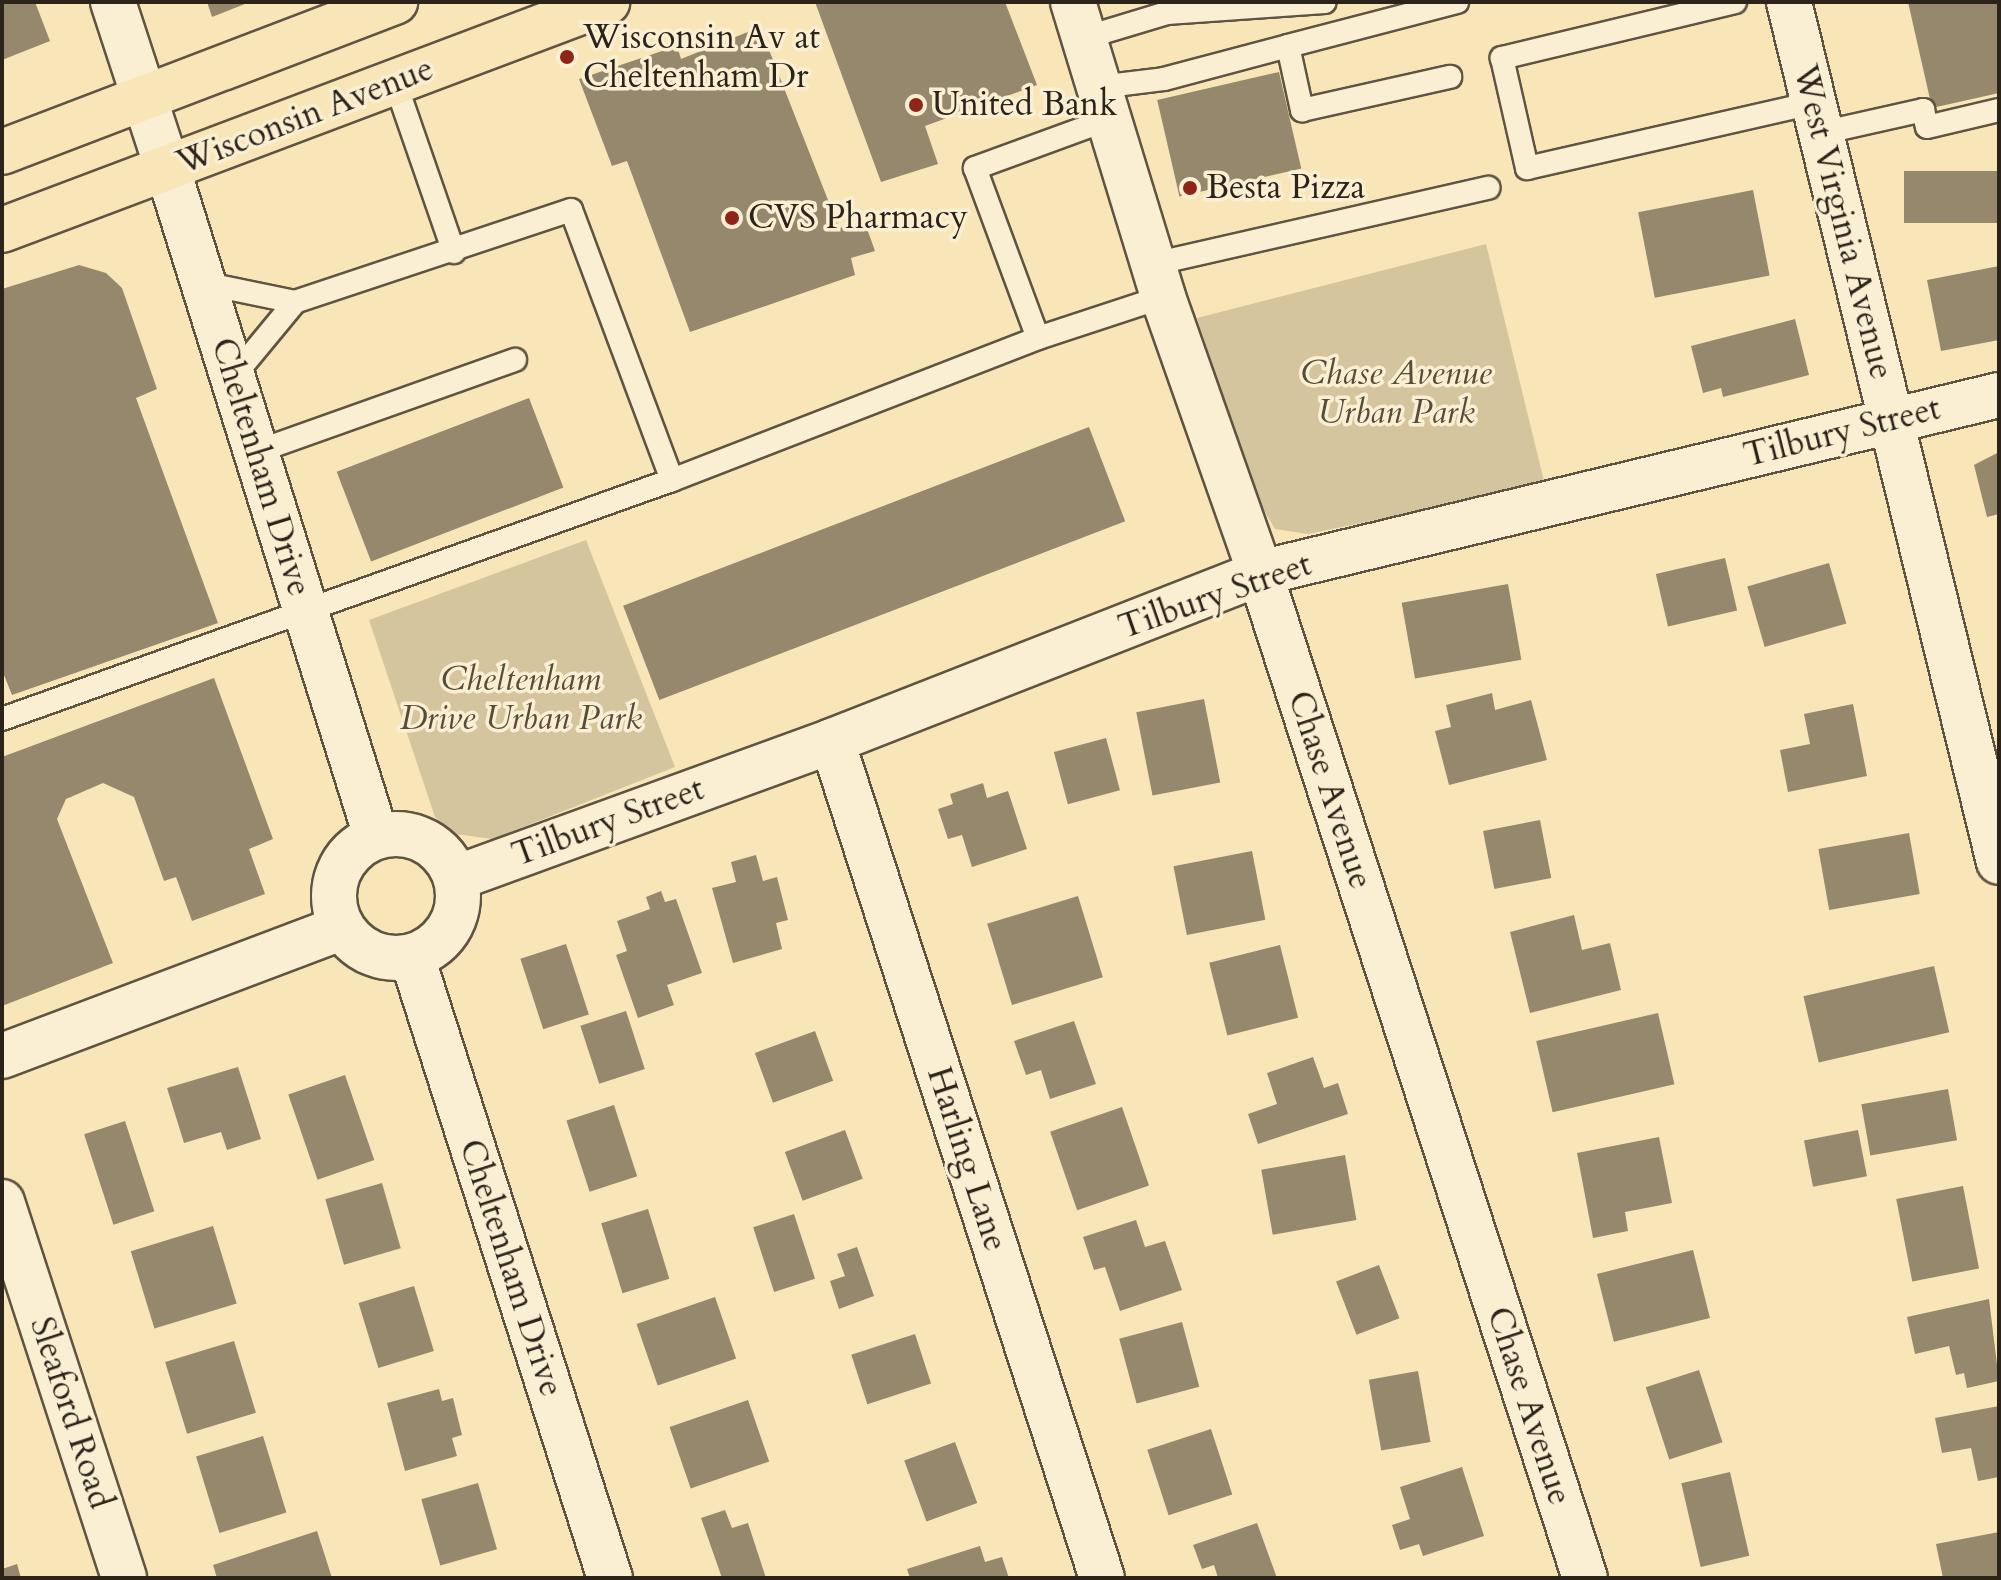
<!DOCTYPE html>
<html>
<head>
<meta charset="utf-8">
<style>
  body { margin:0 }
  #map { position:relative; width:2001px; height:1580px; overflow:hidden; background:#f8e6b9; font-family:Cardo,serif }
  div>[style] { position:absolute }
  .green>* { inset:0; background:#d5c59e }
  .building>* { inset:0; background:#96886c; transform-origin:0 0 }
  .roads { filter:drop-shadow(2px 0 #5f5441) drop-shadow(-2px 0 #5f5441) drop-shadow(0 2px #5f5441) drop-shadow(0 -2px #5f5441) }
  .service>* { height:22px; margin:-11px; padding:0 11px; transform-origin:11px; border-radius:11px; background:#faefd2 }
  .minor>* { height:44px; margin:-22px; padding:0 22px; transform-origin:22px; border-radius:22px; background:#faefd2 }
  .minor>.ring { margin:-22px; padding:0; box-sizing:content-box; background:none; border:44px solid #faefd2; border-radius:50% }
  .tertiary>* { height:44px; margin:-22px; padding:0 22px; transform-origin:22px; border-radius:22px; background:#faefd2 }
  .primary>* { height:44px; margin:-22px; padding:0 22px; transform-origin:22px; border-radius:22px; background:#f8e6b9 }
  .dots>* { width:22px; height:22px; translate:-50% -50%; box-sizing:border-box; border:4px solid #faefd2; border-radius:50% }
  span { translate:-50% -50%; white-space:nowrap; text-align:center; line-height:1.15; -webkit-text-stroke:7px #faefd2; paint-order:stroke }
  .poi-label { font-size:34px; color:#2c2319 }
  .left { translate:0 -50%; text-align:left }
  .street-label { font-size:34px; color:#2c2319 }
  .park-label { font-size:34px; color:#564c3a; font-style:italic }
  .frame { position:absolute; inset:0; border:4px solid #2c2319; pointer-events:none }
</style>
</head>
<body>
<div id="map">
  <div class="green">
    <div style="clip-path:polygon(1486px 244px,1545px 485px,1308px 534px,1275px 529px,1255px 495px,1197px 318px)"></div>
    <div style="clip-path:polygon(586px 540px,675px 767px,493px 839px,455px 834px,435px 817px,369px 620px)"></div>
  </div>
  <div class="building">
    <div style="clip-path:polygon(2px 2px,35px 2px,50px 41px,2px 60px)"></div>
    <div style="clip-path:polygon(207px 2px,250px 2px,212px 17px)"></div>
    <div style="clip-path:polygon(815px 2px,1005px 2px,1037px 85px,925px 126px,938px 164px,881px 182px)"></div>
    <div style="clip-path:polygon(1908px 2px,1997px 2px,1999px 93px,1932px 108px)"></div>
    <div style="clip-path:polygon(760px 27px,839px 228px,865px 223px,875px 251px,851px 258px,855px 275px,690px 332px,627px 161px,612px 166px,579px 79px,677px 46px,681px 59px)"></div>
    <div style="left:1279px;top:72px;width:99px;height:125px;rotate:77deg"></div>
    <div style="left:1999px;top:171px;width:52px;height:95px;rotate:90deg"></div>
    <div style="left:1753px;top:190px;width:87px;height:117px;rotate:79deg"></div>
    <div style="clip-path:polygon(79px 265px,106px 273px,122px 288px,157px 389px,136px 398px,218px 623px,12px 695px,2px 670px,2px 289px)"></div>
    <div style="clip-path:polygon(1999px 266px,1999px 340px,1941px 351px,1927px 280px)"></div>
    <div style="clip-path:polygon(1795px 319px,1809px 375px,1723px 397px,1721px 388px,1703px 393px,1691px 346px)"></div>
    <div style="left:529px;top:398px;width:96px;height:206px;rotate:69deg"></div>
    <div style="left:1089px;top:427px;width:101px;height:499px;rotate:69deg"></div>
    <div style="clip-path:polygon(1999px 452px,1999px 514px,1987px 517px,1974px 465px)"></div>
    <div style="left:1725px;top:558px;width:54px;height:71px;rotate:77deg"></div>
    <div style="left:1829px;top:563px;width:63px;height:85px;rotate:74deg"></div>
    <div style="left:1508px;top:584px;width:77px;height:108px;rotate:80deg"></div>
    <div style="clip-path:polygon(214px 678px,273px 839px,249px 849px,265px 894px,192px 921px,176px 877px,164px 881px,134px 797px,103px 783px,66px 799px,57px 819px,113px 963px,2px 1006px,2px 757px)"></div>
    <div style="clip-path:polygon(1492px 693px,1495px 710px,1531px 700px,1547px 760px,1449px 785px,1435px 731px,1451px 727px,1446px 705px)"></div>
    <div style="left:1204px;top:699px;width:85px;height:69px;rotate:79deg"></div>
    <div style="clip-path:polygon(1853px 704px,1867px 776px,1788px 792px,1780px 750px,1810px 744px,1804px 714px)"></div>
    <div style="left:1106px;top:738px;width:54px;height:54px;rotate:75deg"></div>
    <div style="clip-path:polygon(983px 783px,987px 798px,1008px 791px,1027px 849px,972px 867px,962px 835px,948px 839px,938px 809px,953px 804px,950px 794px)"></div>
    <div style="left:1540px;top:820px;width:59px;height:58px;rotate:79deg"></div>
    <div style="left:1909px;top:833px;width:62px;height:92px;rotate:80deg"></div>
    <div style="left:1252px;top:851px;width:70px;height:80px;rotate:79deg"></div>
    <div style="clip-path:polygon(756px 855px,763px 881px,777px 877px,788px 920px,776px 923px,782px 949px,733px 963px,712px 888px,736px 882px,731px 862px)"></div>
    <div style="clip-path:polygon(661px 891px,665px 902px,676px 899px,702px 973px,667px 985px,674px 1005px,638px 1018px,616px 955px,627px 951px,617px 921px,650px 909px,646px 897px)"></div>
    <div style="left:1078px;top:896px;width:85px;height:95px;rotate:73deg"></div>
    <div style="clip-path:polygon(1574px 915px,1582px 950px,1610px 943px,1621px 990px,1530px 1013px,1510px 932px)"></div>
    <div style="left:566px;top:944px;width:74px;height:48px;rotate:72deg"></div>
    <div style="left:1280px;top:945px;width:75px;height:73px;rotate:76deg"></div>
    <div style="left:1934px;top:966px;width:68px;height:134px;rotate:77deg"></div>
    <div style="left:626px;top:1011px;width:61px;height:48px;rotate:72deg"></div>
    <div style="left:1658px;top:1013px;width:73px;height:125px;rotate:77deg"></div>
    <div style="clip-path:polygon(1074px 1021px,1096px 1084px,1050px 1099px,1041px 1070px,1026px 1075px,1014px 1041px)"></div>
    <div style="left:815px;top:1031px;width:53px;height:64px;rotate:70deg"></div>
    <div style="clip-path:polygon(1313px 1057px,1324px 1088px,1338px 1083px,1348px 1114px,1258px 1144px,1248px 1114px,1277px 1104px,1267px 1073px)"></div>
    <div style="clip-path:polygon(238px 1067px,261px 1139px,227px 1150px,221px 1132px,184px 1143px,167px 1088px)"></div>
    <div style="left:345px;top:1075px;width:90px;height:60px;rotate:71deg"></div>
    <div style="left:1948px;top:1089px;width:52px;height:88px;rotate:80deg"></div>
    <div style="left:614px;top:1105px;width:75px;height:50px;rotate:72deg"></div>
    <div style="left:1122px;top:1107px;width:83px;height:76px;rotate:71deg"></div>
    <div style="left:125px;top:1121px;width:95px;height:43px;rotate:72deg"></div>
    <div style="left:845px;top:1130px;width:52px;height:64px;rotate:70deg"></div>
    <div style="left:1858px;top:1130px;width:47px;height:55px;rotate:79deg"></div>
    <div style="clip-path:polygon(1659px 1137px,1672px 1203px,1625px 1212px,1628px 1231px,1593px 1238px,1577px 1153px)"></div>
    <div style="left:1345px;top:1155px;width:66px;height:85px;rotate:80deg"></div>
    <div style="left:382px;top:1183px;width:68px;height:59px;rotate:74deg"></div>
    <div style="left:1963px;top:1186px;width:84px;height:68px;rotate:79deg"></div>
    <div style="left:648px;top:1209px;width:73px;height:49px;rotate:73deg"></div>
    <div style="left:794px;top:1214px;width:68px;height:43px;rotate:72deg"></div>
    <div style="clip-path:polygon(1136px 1220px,1145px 1247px,1165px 1241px,1182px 1290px,1120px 1311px,1105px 1267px,1094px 1270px,1083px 1237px)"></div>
    <div style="left:213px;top:1226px;width:81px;height:86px;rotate:73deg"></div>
    <div style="clip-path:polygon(857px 1247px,874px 1296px,839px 1309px,830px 1281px,845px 1276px,837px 1254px)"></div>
    <div style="left:1693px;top:1250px;width:70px;height:99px;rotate:76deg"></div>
    <div style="left:1379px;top:1265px;width:57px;height:46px;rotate:69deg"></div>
    <div style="left:414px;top:1286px;width:68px;height:58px;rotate:73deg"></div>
    <div style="left:715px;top:1297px;width:65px;height:83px;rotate:71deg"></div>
    <div style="clip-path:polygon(1989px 1299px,1999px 1381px,1967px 1388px,1964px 1373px,1956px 1375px,1949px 1346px,1915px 1354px,1907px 1317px)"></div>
    <div style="left:1182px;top:1322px;width:67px;height:65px;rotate:75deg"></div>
    <div style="left:915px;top:1334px;width:52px;height:67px;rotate:72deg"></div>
    <div style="left:234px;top:1341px;width:75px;height:72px;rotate:73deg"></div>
    <div style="left:1699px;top:1370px;width:76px;height:56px;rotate:72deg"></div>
    <div style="left:1418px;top:1371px;width:72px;height:50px;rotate:80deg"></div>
    <div style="clip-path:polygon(439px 1389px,442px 1401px,453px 1398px,462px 1435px,452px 1438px,457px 1456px,405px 1471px,387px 1403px)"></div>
    <div style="left:748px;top:1400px;width:65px;height:83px;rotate:71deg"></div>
    <div style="clip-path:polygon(1999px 1406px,1999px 1477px,1978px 1481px,1971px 1448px,1942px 1453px,1935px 1418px)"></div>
    <div style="left:1211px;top:1429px;width:69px;height:67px;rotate:72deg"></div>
    <div style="left:263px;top:1436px;width:80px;height:70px;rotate:73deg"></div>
    <div style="left:955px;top:1442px;width:65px;height:54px;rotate:70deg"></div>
    <div style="clip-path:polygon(1462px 1467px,1484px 1536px,1423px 1556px,1419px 1544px,1400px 1550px,1392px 1525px,1410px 1519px,1400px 1487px)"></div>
    <div style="left:1730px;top:1472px;width:86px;height:50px;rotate:77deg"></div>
    <div style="left:478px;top:1483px;width:69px;height:59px;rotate:74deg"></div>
    <div style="clip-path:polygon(725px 1510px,732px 1528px,748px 1523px,766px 1578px,722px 1578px,701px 1518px)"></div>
    <div style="clip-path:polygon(1257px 1523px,1277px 1578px,1218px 1578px,1214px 1565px,1202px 1569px,1193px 1545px)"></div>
    <div style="clip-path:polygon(317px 1531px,332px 1578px,217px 1578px,213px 1565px)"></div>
    <div style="clip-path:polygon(1999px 1532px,1999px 1578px,1943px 1578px,1936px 1544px)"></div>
    <div style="clip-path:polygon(980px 1546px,985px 1562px,1002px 1557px,1009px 1578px,910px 1578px,907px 1569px)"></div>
    <div style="clip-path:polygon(17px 1564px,21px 1578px,2px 1578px,2px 1569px)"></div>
  </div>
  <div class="roads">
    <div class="service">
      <div style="left:1735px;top:2px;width:240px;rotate:166.5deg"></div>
      <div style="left:1502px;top:58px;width:113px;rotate:77.2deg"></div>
      <div style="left:1527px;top:168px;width:293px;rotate:-12.8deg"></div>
      <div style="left:1084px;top:38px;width:87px;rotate:-16.8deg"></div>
      <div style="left:1167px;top:13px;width:158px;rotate:-4deg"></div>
      <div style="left:1288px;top:46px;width:175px;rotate:-14.6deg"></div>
      <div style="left:395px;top:82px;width:180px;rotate:70.9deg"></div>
      <div style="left:1099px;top:87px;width:65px;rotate:-7deg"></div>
      <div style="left:1164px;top:79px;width:128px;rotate:-14.9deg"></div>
      <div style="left:1288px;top:46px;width:66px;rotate:77.7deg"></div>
      <div style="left:1302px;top:110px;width:152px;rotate:-12.6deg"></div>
      <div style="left:1109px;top:119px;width:143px;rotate:159.9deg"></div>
      <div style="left:975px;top:168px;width:181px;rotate:69.7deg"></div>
      <div style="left:1038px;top:338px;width:132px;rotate:-18.2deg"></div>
      <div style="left:1821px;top:133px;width:105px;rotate:-12.7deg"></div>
      <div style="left:1923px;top:110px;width:17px;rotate:77deg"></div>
      <div style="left:1927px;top:127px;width:74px;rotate:-13.3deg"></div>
      <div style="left:1153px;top:264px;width:344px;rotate:-12.8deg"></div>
      <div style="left:233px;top:377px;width:97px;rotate:-50.4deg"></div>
      <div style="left:256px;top:452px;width:275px;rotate:-19.6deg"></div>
      <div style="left:672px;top:480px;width:393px;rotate:-21.2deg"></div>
      <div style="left:2px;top:719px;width:711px;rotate:-19.63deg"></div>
      <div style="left:672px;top:480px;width:288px;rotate:-110.5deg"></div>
      <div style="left:571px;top:210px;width:291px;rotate:161.6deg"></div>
      <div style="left:295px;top:302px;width:94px;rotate:-168.3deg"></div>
    </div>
    <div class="minor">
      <div style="left:1073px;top:2px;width:308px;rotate:73deg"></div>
      <div style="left:1163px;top:297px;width:293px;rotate:70.6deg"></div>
      <div style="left:1260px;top:573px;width:1056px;rotate:72.08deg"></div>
      <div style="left:1789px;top:2px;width:885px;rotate:76.28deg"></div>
      <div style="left:167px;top:167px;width:701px;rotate:72.65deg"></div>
      <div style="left:832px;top:741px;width:879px;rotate:72.12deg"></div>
      <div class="ring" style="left:334px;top:834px;width:80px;height:80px"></div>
      <div style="left:456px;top:878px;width:400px;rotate:-20deg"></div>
      <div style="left:832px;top:741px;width:460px;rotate:-21.4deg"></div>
      <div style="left:1260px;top:573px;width:760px;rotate:-13.54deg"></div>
      <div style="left:412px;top:957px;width:652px;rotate:72.32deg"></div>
      <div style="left:2px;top:1056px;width:361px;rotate:-20.7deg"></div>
      <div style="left:2px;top:1202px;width:395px;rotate:72deg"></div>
    </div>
    <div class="tertiary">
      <div style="left:113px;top:2px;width:174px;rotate:71.9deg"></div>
    </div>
    <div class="primary">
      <div style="left:2px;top:152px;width:421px;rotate:-20.9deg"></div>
      <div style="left:2px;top:230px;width:647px;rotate:-20.65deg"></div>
    </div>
  </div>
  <div class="dots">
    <div style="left:567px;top:57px;background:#8f2418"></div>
    <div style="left:916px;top:105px;background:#8f2418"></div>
    <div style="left:1190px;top:188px;background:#8f2418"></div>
    <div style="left:732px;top:218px;background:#8f2418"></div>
  </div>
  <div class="poi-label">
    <span class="left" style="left:583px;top:57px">Wisconsin Av at<br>Cheltenham Dr</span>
    <span class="left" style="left:932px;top:105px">United Bank</span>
    <span class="left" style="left:1206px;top:188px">Besta Pizza</span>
    <span class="left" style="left:748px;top:218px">CVS Pharmacy</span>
  </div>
  <div class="street-label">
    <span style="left:305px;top:116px;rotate:-21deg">Wisconsin Avenue</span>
    <span style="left:1843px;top:222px;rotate:76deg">West Virginia Avenue</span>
    <span style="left:1842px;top:432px;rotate:-14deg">Tilbury Street</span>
    <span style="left:261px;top:467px;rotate:73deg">Cheltenham Drive</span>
    <span style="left:1215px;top:596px;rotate:-19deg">Tilbury Street</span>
    <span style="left:1330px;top:790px;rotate:72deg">Chase Avenue</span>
    <span style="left:608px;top:822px;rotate:-20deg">Tilbury Street</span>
    <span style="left:967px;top:1159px;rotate:72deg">Harling Lane</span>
    <span style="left:511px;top:1268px;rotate:72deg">Cheltenham Drive</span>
    <span style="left:1529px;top:1406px;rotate:72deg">Chase Avenue</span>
    <span style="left:71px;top:1413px;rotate:72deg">Sleaford Road</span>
  </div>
  <div class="park-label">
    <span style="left:1396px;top:393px">Chase Avenue<br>Urban Park</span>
    <span style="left:521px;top:699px">Cheltenham<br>Drive Urban Park</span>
  </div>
  <div class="frame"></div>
</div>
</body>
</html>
